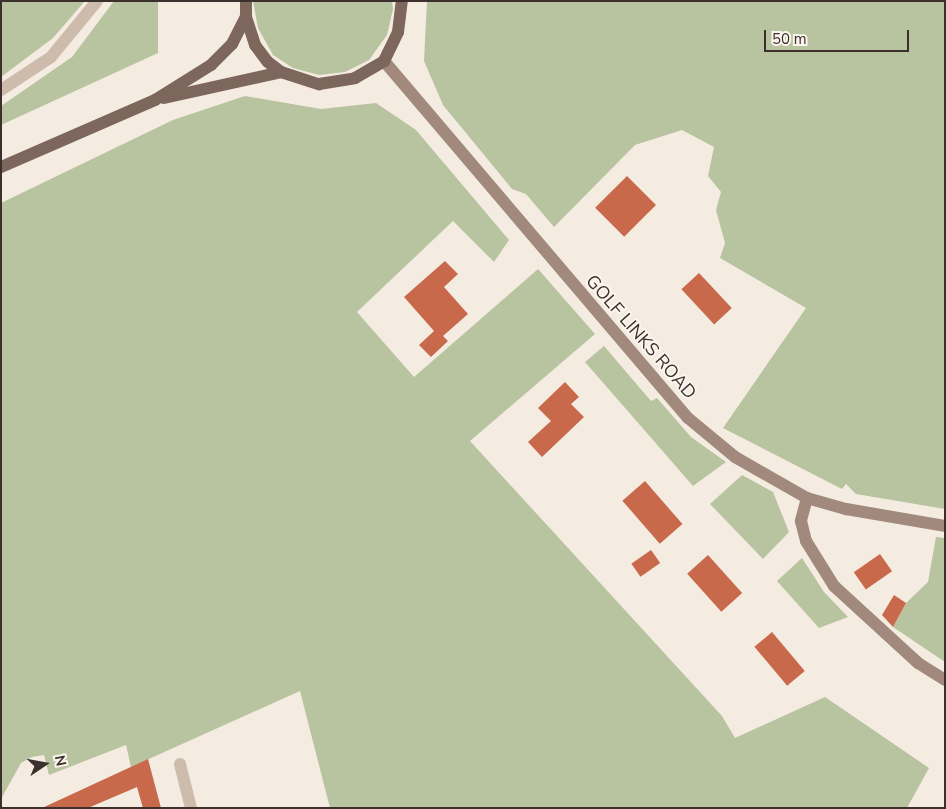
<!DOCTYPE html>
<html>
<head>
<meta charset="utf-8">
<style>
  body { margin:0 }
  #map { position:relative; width:946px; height:809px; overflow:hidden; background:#f4ebe1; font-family:"Nunito Sans",sans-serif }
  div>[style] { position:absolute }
  .green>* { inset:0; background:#b8c4a0 }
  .building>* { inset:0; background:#c8694b; transform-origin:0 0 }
  .street>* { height:12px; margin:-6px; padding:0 6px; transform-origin:6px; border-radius:6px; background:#cdbbac }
  .secondary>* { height:12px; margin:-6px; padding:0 6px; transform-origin:6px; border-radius:6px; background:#a18a7d }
  .primary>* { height:12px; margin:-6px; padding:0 6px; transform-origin:6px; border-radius:6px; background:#7d675c }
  span { translate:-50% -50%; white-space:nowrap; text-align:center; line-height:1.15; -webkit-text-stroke:4px #fbf5ee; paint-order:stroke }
  .street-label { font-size:18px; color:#3b302b }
  .frame { position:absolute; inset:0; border:2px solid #3b302b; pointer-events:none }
  .north { position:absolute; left:20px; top:739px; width:50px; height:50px; -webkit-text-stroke:4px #fbf5ee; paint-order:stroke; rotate:78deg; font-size:14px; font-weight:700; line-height:20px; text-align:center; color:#3b302b }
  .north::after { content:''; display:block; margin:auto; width:18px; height:22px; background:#3b302b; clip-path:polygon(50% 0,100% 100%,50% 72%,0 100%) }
  .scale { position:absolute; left:764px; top:30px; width:145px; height:22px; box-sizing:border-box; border:2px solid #3b302b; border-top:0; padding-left:6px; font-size:15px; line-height:18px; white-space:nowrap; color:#3b302b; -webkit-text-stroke:4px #fbf5ee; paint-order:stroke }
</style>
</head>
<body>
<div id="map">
  <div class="green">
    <div style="clip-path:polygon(1px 1px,85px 1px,53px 38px,1px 77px)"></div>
    <div style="clip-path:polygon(114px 1px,158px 1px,158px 53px,1px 125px,1px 106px,72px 57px)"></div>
    <div style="clip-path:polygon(253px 1px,392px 1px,393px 9px,387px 35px,369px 60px,345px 72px,319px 75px,293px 68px,273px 55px,258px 28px)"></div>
    <div style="clip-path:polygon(427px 1px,945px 1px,945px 509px,856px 494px,846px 484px,842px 489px,723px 428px,806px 308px,720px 258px,725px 243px,716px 210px,721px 192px,708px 176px,714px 147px,682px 130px,635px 145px,554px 227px,526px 194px,512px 189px,443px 105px,424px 61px)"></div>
    <div style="clip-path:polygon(245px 96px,321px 109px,376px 103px,416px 130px,509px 240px,494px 262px,453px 221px,357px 312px,414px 377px,538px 269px,595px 334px,470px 441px,722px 716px,735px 738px,825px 697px,929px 768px,907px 808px,330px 808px,300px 691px,131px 767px,126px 745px,49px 775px,44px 755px,32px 757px,21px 763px,1px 799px,1px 203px,173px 120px)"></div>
    <div style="clip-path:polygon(604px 346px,651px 401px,657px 398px,691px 437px,726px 462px,693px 486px,585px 362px)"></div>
    <div style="clip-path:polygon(742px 475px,773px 492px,789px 532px,763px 559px,710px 504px)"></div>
    <div style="clip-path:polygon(936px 537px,945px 538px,945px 662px,893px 627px,906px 603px,928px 582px)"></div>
    <div style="clip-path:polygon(802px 558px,824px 592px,848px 617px,819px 628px,777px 581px)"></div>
  </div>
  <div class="building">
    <div style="left:627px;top:176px;width:41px;height:45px;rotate:45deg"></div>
    <div style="clip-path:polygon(445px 261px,458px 274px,444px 287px,468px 314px,443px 336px,448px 341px,431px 357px,419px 345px,434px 331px,404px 297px)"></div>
    <div style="left:699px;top:273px;width:48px;height:24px;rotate:47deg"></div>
    <div style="clip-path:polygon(565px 382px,579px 397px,571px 404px,584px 417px,542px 457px,528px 442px,551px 421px,538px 408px)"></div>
    <div style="left:645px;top:481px;width:57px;height:30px;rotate:49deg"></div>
    <div style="left:651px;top:550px;width:16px;height:24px;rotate:55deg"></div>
    <div style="left:880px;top:554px;width:21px;height:32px;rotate:55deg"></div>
    <div style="left:708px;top:555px;width:51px;height:28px;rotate:48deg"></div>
    <div style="clip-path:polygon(894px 595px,906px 603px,893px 627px,882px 615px)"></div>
    <div style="left:772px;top:632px;width:51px;height:23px;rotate:50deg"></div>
    <div style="clip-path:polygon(148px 759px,161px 808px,143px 808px,137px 787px,88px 808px,42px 808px)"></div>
  </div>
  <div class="street">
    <div style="left:1px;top:90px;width:60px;rotate:-33.4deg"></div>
    <div style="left:51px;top:57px;width:72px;rotate:-50.6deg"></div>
    <div style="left:180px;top:764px;width:45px;rotate:76deg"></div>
  </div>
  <div class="secondary">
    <div style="left:384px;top:61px;width:469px;rotate:49.6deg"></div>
    <div style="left:688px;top:418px;width:61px;rotate:39.7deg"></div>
    <div style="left:735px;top:457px;width:83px;rotate:29.7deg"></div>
    <div style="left:807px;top:498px;width:41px;rotate:15.8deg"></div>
    <div style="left:846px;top:509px;width:100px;rotate:9.7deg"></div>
    <div style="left:807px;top:498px;width:24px;rotate:105deg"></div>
    <div style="left:801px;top:521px;width:21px;rotate:76deg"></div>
    <div style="left:806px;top:541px;width:53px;rotate:58.1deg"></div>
    <div style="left:834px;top:586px;width:114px;rotate:42.5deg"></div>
    <div style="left:918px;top:663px;width:32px;rotate:32deg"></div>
  </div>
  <div class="primary">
    <div style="left:246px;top:1px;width:16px;rotate:90deg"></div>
    <div style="left:246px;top:17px;width:29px;rotate:72deg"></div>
    <div style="left:255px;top:45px;width:21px;rotate:53deg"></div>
    <div style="left:268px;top:62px;width:16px;rotate:38deg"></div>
    <div style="left:281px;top:72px;width:40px;rotate:18deg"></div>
    <div style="left:319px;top:84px;width:36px;rotate:-9deg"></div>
    <div style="left:355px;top:78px;width:34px;rotate:-30deg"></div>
    <div style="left:384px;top:61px;width:32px;rotate:-64deg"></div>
    <div style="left:398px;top:32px;width:31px;rotate:-83deg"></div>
    <div style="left:164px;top:98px;width:120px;rotate:-12.5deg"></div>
    <div style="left:1px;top:167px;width:168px;rotate:-23.5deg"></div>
    <div style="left:155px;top:100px;width:66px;rotate:-32deg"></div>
    <div style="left:211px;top:65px;width:30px;rotate:-45deg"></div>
    <div style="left:232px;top:44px;width:30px;rotate:-63deg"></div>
  </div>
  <div class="street-label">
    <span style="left:641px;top:337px;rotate:49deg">GOLF LINKS ROAD</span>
  </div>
  <div class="frame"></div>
  <div class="north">N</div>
  <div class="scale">50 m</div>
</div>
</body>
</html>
